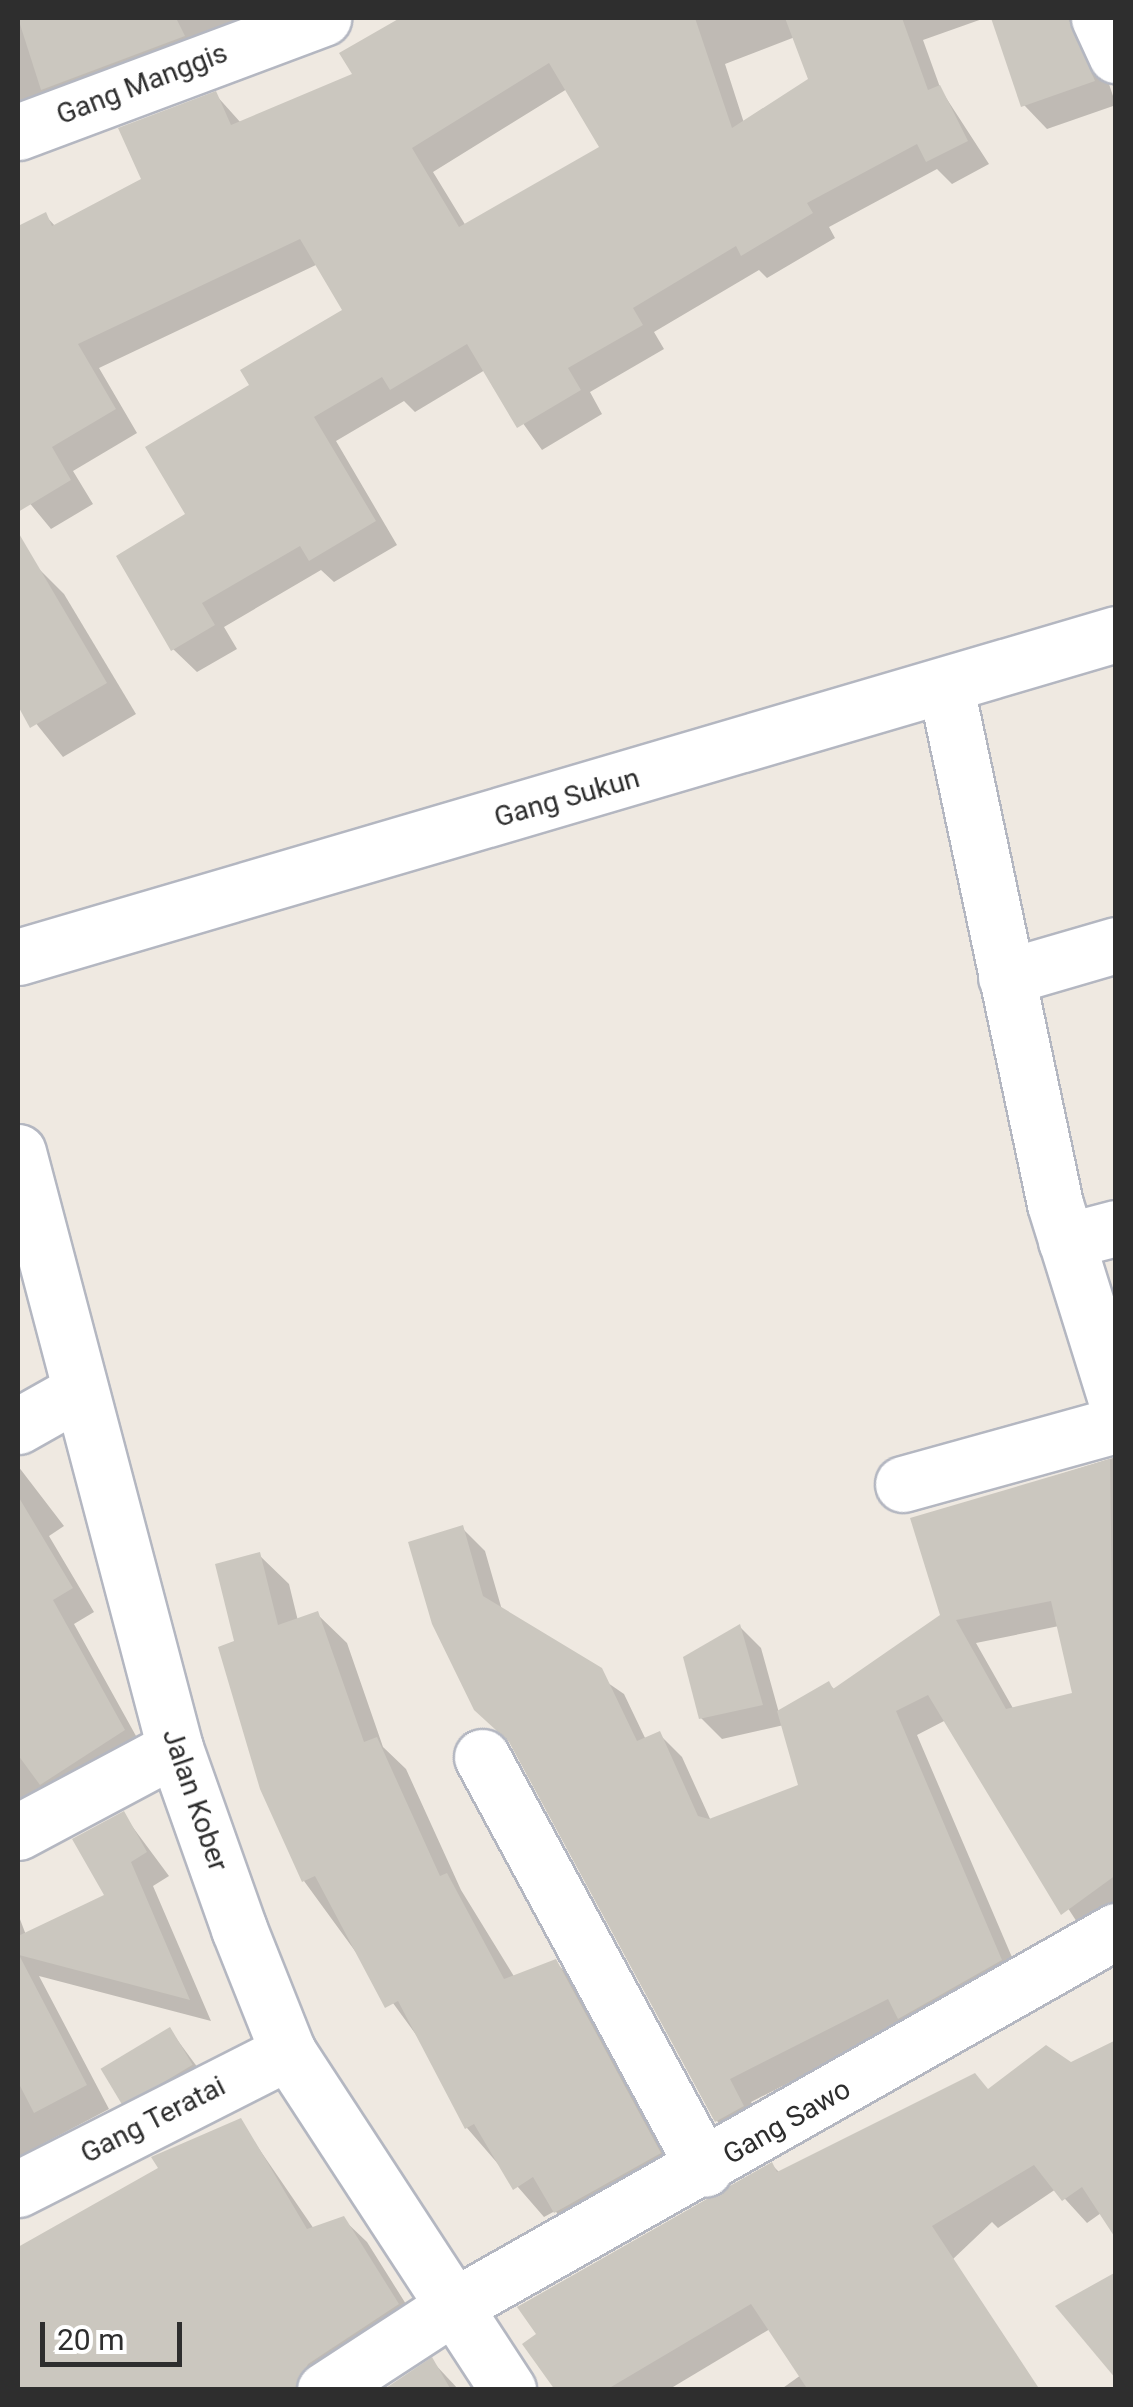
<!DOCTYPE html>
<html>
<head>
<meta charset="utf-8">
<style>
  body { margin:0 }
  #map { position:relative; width:1133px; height:2407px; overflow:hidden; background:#efe9e1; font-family:Roboto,sans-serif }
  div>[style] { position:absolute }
  .shadow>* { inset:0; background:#0003 }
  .building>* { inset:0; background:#cbc7bf; transform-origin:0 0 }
  .roads { filter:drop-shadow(2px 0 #b4b7c1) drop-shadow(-2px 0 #b4b7c1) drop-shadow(0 2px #b4b7c1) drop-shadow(0 -2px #b4b7c1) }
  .street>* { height:55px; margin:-27.5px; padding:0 27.5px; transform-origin:27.5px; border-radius:27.5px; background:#fff }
  .secondary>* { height:55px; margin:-27.5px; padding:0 27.5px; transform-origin:27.5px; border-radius:27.5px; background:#fff }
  span { translate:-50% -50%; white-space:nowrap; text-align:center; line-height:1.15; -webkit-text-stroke:8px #fff; paint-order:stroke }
  .street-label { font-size:28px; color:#2e2e2e }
  .frame { position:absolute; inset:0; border:20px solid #2e2e2e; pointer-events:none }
  .scale { position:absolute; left:40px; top:2322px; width:142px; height:45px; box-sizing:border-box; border:5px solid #2e2e2e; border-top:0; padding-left:12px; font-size:30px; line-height:35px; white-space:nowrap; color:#2e2e2e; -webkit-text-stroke:8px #fff; paint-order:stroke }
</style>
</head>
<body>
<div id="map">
  <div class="shadow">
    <div style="clip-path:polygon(18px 18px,254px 18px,18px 114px)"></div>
    <div style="clip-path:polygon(evenodd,405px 18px,448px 26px,463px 18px,985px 18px,923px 40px,941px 90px,989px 164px,952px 184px,937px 169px,829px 227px,835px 238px,767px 278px,759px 270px,654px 332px,664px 349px,590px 392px,602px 414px,542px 450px,485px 370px,415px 412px,404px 401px,336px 441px,397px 545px,334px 582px,321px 570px,224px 627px,237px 649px,197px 672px,173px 649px,189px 515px,252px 385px,346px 311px,318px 264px,99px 368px,137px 433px,73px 471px,93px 504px,51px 529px,18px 489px,18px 229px,45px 215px,56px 227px,145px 180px,215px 94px,241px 123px,355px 75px,343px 54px,405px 18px,795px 37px,811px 80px,744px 123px,725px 64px,795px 37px,405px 18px,567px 89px,602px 148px,466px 226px,433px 172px,567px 89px)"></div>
    <div style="clip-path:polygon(994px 18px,1087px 18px,1116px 105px,1047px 129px,1024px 105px)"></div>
    <div style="clip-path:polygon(34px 564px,64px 594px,136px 714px,63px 757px,18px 701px,18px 574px)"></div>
    <div style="clip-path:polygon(evenodd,1116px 1457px,1116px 1915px,1086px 1936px,946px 1720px,917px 1735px,1023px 1983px,906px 2023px,751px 2102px,765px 2130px,740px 2144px,717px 2121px,514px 1745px,462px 1528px,485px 1551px,502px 1610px,624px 1694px,646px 1740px,659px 1734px,682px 1757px,711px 1821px,801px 1786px,784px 1725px,722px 1739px,701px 1718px,740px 1627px,761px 1648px,779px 1713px,829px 1684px,835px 1690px,943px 1616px,913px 1520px,1116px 1457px,1059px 1626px,1075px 1695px,1014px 1710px,976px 1643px,1059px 1626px)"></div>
    <div style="clip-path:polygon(18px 1466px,64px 1526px,49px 1536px,94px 1612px,74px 1624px,146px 1754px,18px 1818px)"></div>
    <div style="clip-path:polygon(259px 1555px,289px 1584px,298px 1621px,317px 1614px,347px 1643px,383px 1747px,406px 1769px,461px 1890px,515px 1978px,555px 1962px,585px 1991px,688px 2183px,586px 2241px,555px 2211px,544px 2217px,467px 2128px,417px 2036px,304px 1881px,236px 1643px)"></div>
    <div style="clip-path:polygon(123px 1814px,169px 1876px,153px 1886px,211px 2021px,39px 1976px,109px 2109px,18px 2157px,18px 1914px,26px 1935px,108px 1896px)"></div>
    <div style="clip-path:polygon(170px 2030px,212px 2087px,143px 2122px,122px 2101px)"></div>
    <div style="clip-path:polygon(1071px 2065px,1101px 2213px,1087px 2223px,1056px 2189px,998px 2228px,992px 2222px,952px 2260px,1038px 2390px,780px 2390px,801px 2375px,770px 2329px,668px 2390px,558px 2390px,772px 2165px,780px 2173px)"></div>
    <div style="clip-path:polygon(240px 2121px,314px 2229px,343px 2219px,367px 2242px,421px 2328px,329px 2390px,18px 2390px,18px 2250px)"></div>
    <div style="clip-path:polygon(432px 2361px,459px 2390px,388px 2390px)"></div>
  </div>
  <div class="building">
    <div style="clip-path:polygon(18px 18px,176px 18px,185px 36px,41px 90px)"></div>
    <div style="clip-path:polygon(evenodd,400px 18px,695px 18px,732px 128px,808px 79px,785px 18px,902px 18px,928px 90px,940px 85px,968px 141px,926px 162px,917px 144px,807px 203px,813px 213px,741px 256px,736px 246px,633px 308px,643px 325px,568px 368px,581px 390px,517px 428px,467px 344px,390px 390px,382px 377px,314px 417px,376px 521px,309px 561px,300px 546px,202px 603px,215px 625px,171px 651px,116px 556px,185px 514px,145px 447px,249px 385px,240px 370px,342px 310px,300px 239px,78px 344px,116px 409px,52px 447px,71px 480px,18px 512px,18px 226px,46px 212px,52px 226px,141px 179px,118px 128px,216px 91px,231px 125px,352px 74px,339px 53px,400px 18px,549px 63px,599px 147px,459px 227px,412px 148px,549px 63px)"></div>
    <div style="clip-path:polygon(991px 18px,1068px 18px,1095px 81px,1021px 107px)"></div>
    <div style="clip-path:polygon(18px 532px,107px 683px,30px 728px,18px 706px)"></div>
    <div style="clip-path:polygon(evenodd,1110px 1459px,1116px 1875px,1061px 1915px,928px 1695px,896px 1711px,1002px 1960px,898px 2019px,888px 1999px,730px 2079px,744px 2106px,715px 2122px,509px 1742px,474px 1710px,432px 1624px,408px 1542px,463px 1525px,483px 1596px,602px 1668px,637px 1741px,660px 1731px,698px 1816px,709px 1819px,798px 1785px,777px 1711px,829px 1681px,833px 1689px,940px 1615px,910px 1518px,1110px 1459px,1051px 1601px,1072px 1693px,1006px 1709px,956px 1620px,1051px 1601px)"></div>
    <div style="clip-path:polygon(18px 1496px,73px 1588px,53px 1600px,125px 1730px,40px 1785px,18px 1755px)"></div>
    <div style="clip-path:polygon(260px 1552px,278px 1625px,318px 1611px,364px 1742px,377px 1737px,440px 1876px,447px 1873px,504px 1979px,556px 1959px,661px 2153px,554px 2213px,533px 2177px,513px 2190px,474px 2124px,465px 2129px,398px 2001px,385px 2008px,315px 1876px,302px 1882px,260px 1789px,218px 1647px,234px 1641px,215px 1564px)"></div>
    <div style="clip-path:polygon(740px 1624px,763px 1705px,699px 1719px,683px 1657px)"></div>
    <div style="clip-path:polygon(124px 1811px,147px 1852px,131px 1862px,190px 2000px,19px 1955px,87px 2085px,34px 2113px,18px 2082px,18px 1936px,104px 1895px,72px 1839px)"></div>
    <div style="left:170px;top:2027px;width:44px;height:81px;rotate:59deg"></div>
    <div style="clip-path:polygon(1116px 2040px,1116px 2239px,1082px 2187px,1062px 2201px,1034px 2165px,932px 2226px,1040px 2390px,808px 2390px,751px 2304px,606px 2390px,555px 2390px,522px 2344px,536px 2334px,517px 2307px,772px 2162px,777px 2172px,975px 2073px,988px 2089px,1046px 2045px,1071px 2062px)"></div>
    <div style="clip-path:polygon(241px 2118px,307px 2229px,344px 2216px,399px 2304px,308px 2364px,294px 2390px,18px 2390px,18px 2247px,158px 2168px,151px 2157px)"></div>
    <div style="clip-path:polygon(1116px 2272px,1116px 2379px,1055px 2306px)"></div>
    <div style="clip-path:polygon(432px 2357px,451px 2390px,383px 2390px)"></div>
  </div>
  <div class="roads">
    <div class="street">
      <div style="left:1099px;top:18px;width:41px;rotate:65.3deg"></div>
      <div style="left:18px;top:132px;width:326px;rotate:-20.5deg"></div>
      <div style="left:946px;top:688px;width:527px;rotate:78.07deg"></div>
      <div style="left:1055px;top:1204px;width:205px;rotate:72.7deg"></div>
      <div style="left:18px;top:957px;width:1145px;rotate:-16.39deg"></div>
      <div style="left:1006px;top:977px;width:115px;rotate:-16.2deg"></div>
      <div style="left:1066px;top:1241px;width:52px;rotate:-14.6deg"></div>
      <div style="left:18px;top:1426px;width:71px;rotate:-29.4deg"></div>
      <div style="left:903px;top:1484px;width:221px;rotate:-15.5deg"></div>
      <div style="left:482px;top:1757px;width:468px;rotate:61.6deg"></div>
      <div style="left:18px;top:1832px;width:178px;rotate:-28.1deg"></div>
      <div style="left:18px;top:2189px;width:303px;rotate:-26.9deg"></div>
      <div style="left:325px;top:2390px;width:154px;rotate:-33.1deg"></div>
      <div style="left:454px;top:2306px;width:761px;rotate:-29.53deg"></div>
    </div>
    <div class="secondary">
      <div style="left:18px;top:1152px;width:616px;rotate:75.24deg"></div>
      <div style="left:175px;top:1748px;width:192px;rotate:70.5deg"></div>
      <div style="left:239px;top:1929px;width:132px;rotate:68.3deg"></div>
      <div style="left:288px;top:2052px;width:403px;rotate:56.9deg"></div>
    </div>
  </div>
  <div class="street-label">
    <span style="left:142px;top:84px;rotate:-21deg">Gang Manggis</span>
    <span style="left:567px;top:798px;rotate:-16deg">Gang Sukun</span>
    <span style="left:195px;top:1800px;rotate:71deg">Jalan Kober</span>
    <span style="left:153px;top:2120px;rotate:-27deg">Gang Teratai</span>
    <span style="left:787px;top:2122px;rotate:-30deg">Gang Sawo</span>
  </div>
  <div class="frame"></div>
  <div class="scale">20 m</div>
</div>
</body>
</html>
